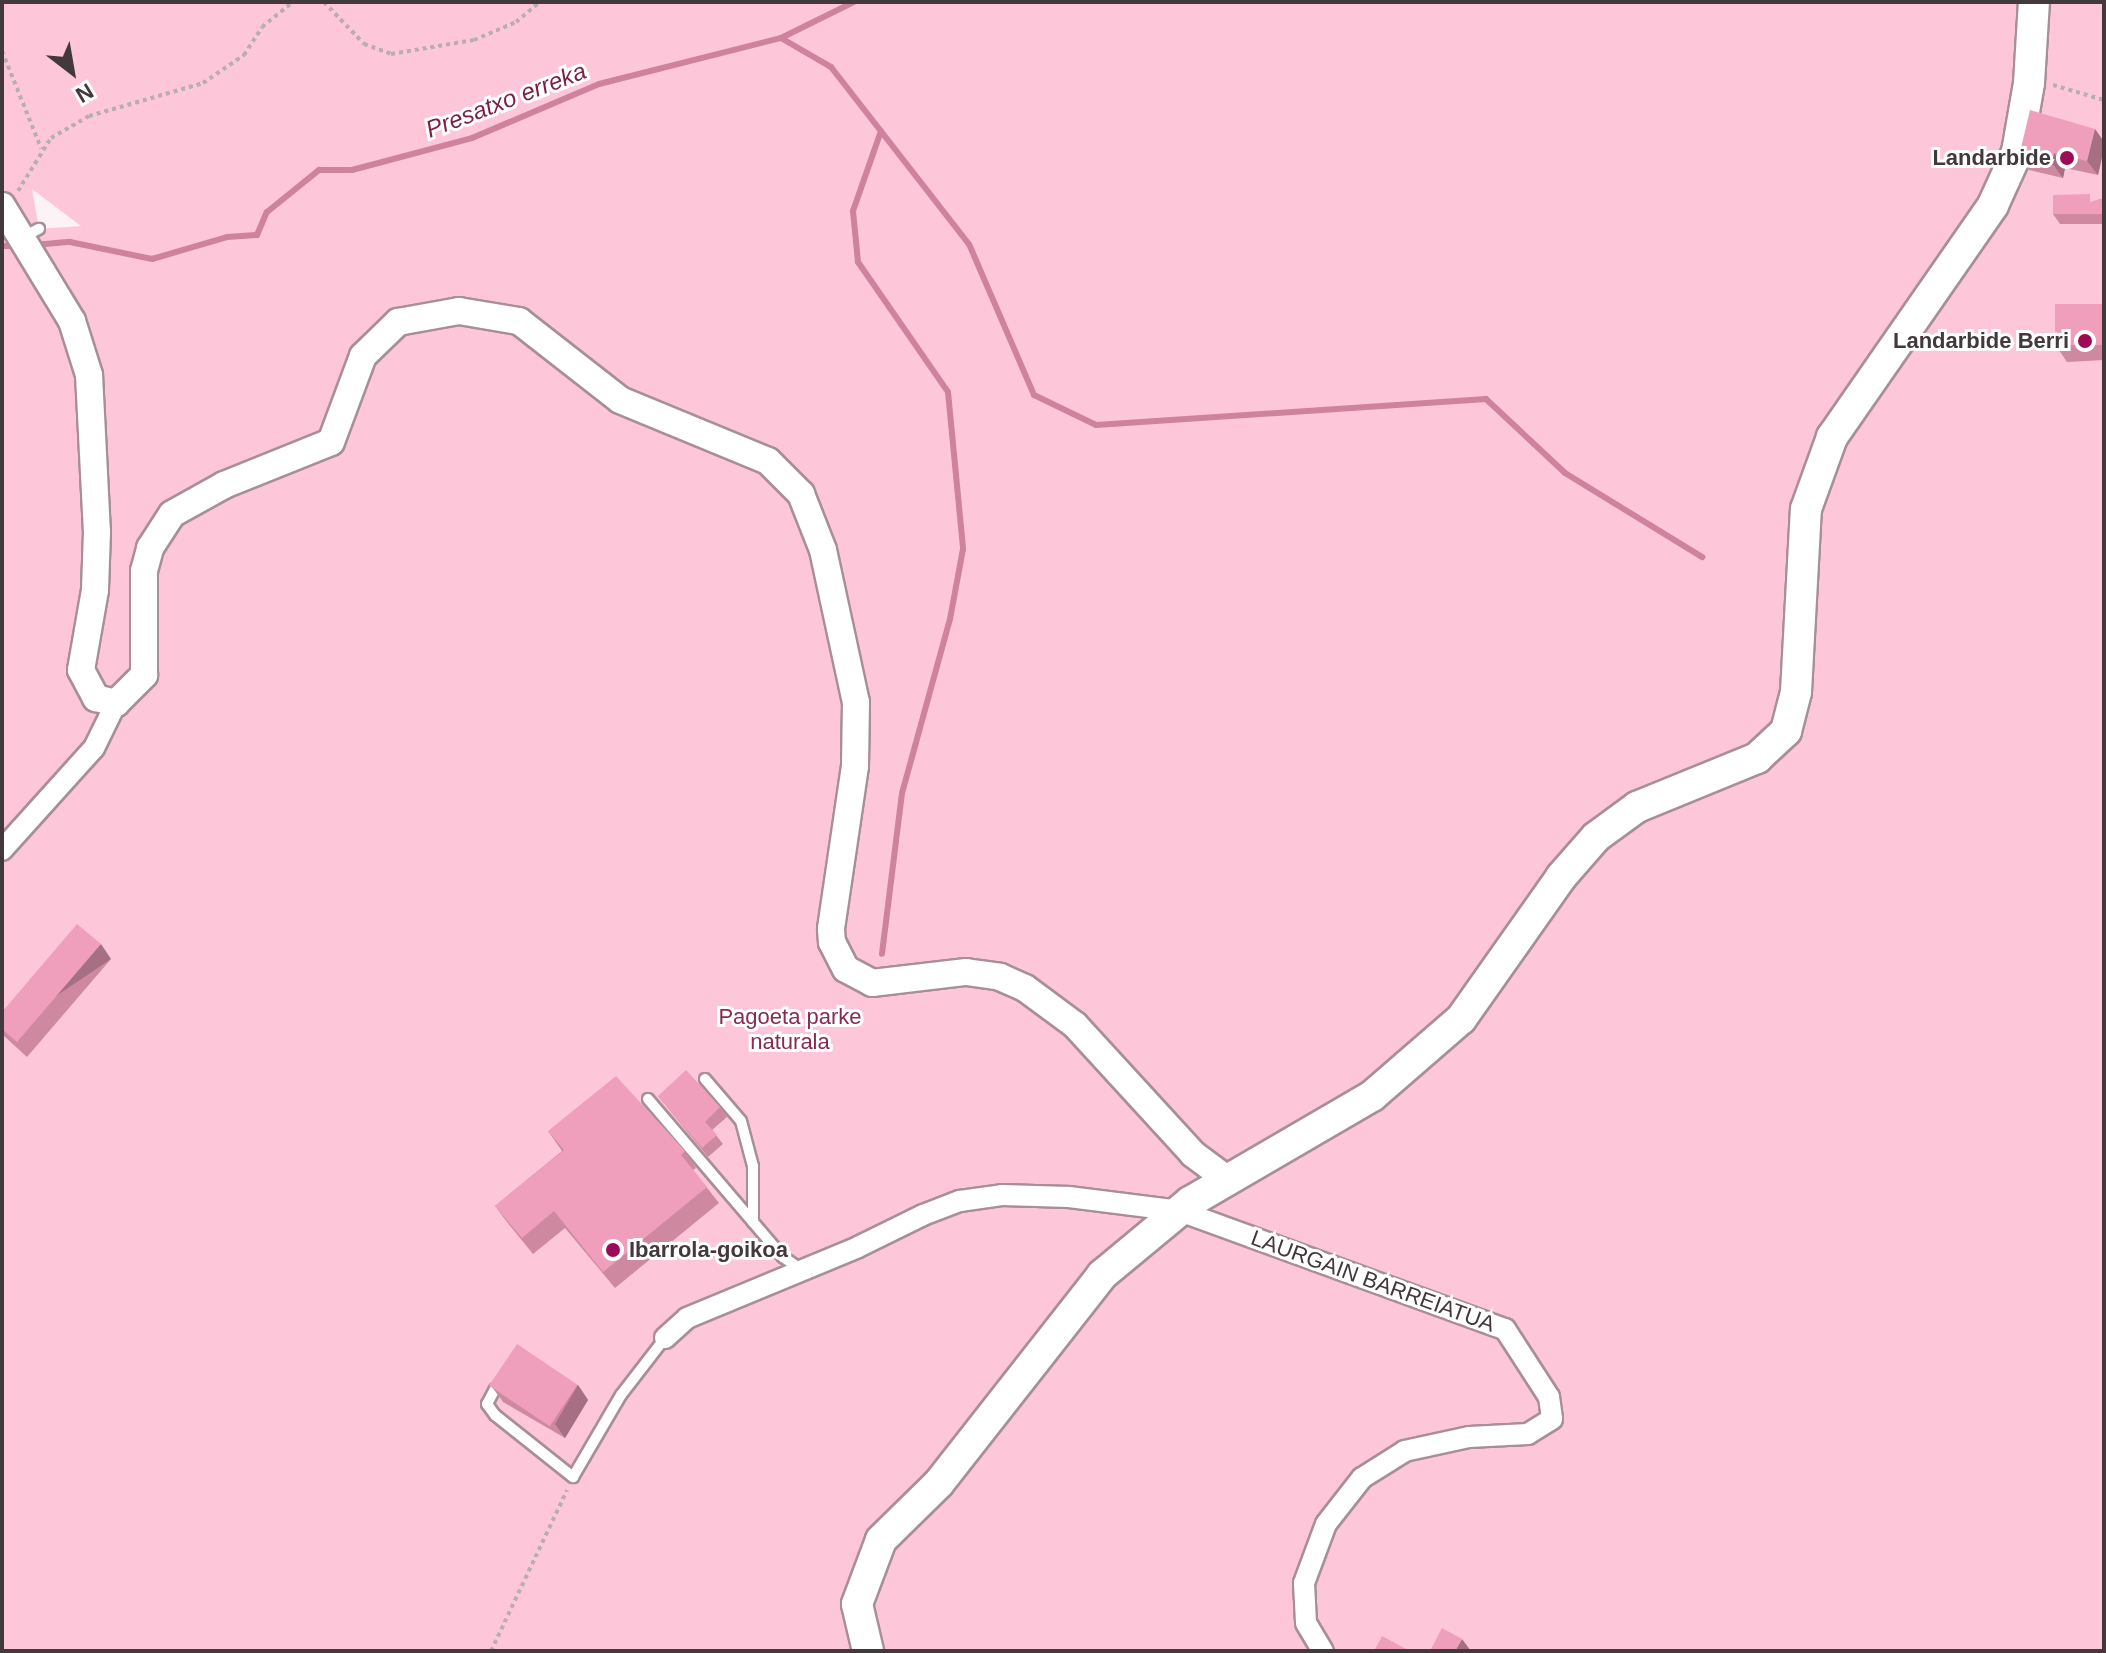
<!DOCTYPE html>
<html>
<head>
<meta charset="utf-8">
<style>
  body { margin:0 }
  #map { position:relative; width:2106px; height:1653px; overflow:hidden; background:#fdf2f5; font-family:Arial,sans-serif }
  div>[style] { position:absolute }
  .green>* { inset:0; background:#fdc7d9 }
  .stream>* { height:6px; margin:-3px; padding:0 3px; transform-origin:3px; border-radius:3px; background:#cf829e }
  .path>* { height:4px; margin-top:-2px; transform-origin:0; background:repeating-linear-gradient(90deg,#b8adb0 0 4px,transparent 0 8px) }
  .roads { filter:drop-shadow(2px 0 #a88f97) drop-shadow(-2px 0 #a88f97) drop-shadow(0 2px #a88f97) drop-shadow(0 -2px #a88f97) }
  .service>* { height:10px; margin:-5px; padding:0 5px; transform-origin:5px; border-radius:5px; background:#fff }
  .minor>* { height:20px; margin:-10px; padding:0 10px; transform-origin:10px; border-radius:10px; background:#fff }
  .tertiary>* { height:26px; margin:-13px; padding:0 13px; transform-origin:13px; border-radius:13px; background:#fff }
  .secondary>* { height:30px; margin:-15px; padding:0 15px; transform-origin:15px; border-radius:15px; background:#fff }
  .wall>* { inset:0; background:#ce89a1 }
  .shaded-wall>* { inset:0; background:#a76f83; transform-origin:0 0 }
  .building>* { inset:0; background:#ef9fbb; transform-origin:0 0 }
  .dots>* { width:22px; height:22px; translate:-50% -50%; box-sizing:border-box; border:4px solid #fff; border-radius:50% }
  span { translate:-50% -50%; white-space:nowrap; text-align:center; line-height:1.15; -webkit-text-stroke:6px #fff; paint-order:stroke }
  .poi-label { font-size:22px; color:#43383b; font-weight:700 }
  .right { translate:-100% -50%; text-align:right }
  .left { translate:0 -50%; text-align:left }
  .park-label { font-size:22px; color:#862b52 }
  .street-label { font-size:22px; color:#43383b }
  .water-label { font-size:24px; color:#7a1f48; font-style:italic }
  .frame { position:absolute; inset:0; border:4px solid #43383b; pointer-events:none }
  .north { position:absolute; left:32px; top:32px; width:80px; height:80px; -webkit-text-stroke:6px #fff; paint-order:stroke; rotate:149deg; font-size:22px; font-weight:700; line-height:32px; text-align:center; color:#43383b }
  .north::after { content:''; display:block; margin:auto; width:28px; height:36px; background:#43383b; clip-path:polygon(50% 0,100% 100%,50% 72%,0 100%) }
</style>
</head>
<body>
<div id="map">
  <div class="green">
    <div style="clip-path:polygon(evenodd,2px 2px,2104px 2px,2104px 1651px,2px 1651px,2px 2px,32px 189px,81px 226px,39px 229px,32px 189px)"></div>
  </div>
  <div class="stream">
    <div style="left:781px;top:38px;width:58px;rotate:30.1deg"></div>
    <div style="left:831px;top:67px;width:224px;rotate:52.1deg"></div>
    <div style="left:969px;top:244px;width:164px;rotate:66.7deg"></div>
    <div style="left:1034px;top:395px;width:69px;rotate:25.8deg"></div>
    <div style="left:1096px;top:425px;width:391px;rotate:-3.8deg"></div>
    <div style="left:1486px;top:399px;width:108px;rotate:43.1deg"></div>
    <div style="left:1565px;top:473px;width:161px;rotate:31.5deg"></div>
    <div style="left:881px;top:131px;width:85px;rotate:109.3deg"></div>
    <div style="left:853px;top:211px;width:51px;rotate:84.4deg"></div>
    <div style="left:858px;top:262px;width:158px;rotate:55.3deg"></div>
    <div style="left:948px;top:392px;width:158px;rotate:84.5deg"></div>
    <div style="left:963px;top:549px;width:71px;rotate:100.5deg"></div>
    <div style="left:950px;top:619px;width:180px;rotate:105.4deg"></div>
    <div style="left:902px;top:793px;width:162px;rotate:97.1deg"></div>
    <div style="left:34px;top:245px;width:36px;rotate:-5deg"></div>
    <div style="left:70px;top:242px;width:84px;rotate:11.7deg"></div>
    <div style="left:152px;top:259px;width:78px;rotate:-16.3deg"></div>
    <div style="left:227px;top:237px;width:30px;rotate:-4deg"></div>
    <div style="left:257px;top:235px;width:25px;rotate:-67deg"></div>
    <div style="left:267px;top:212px;width:67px;rotate:-38.9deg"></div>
    <div style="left:319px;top:170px;width:33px"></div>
    <div style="left:352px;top:170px;width:124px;rotate:-14.9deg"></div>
    <div style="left:472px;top:138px;width:138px;rotate:-23deg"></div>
    <div style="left:599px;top:84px;width:188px;rotate:-14.2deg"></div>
    <div style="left:781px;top:38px;width:81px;rotate:-26.3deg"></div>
    <div style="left:2px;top:246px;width:17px"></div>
  </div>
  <div class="path">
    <div style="left:324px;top:2px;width:58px;rotate:46.4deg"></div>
    <div style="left:364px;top:44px;width:29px;rotate:20deg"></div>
    <div style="left:391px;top:54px;width:84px;rotate:-9.6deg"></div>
    <div style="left:474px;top:40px;width:46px;rotate:-23.2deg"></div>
    <div style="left:516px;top:22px;width:31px;rotate:-40deg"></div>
    <div style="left:2px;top:51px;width:105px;rotate:68.1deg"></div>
    <div style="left:2053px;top:85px;width:53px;rotate:16.4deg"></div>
    <div style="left:18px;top:191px;width:62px;rotate:-58.1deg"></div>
    <div style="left:51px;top:138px;width:44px;rotate:-30.1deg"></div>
    <div style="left:89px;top:116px;width:119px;rotate:-16.1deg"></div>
    <div style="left:203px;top:83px;width:50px;rotate:-34.3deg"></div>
    <div style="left:244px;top:55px;width:33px;rotate:-57deg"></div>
    <div style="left:262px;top:27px;width:40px;rotate:-39deg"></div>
    <div style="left:491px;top:1651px;width:178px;rotate:-64.7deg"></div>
  </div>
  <div class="roads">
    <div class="service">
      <div style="left:23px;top:237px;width:18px;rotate:-27deg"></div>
      <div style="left:705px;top:1079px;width:55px;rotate:49.4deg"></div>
      <div style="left:741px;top:1121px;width:47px;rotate:75.1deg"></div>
      <div style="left:753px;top:1166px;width:56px;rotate:90deg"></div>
      <div style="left:648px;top:1099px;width:208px;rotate:49.5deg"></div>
      <div style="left:783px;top:1257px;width:22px;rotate:34deg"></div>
      <div style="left:495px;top:1389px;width:17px;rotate:118deg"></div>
      <div style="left:487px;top:1404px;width:14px;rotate:54deg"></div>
      <div style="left:495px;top:1415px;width:100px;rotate:38.5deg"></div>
      <div style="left:573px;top:1477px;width:95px;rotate:-59.7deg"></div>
      <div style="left:621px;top:1395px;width:72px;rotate:-52.3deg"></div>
    </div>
    <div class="minor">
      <div style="left:2px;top:850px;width:137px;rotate:-48deg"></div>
      <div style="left:94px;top:748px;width:50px;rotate:-63.9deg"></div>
      <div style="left:665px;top:1338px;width:30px;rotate:-42deg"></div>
      <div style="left:687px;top:1318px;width:185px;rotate:-22.5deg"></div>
      <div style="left:858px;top:1247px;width:72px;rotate:-26.2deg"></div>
      <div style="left:923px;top:1215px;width:40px;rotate:-21deg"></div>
      <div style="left:960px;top:1201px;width:42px;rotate:-8.1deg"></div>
      <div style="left:1002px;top:1195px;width:67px;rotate:1.7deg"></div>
      <div style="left:1069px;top:1197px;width:112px;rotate:7.2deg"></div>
      <div style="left:1180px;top:1211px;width:346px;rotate:20deg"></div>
      <div style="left:1505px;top:1329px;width:81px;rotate:57.1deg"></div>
      <div style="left:1549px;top:1397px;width:22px;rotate:82deg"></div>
      <div style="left:1552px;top:1419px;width:28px;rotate:148deg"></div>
      <div style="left:1528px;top:1434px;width:59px;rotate:177.1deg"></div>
      <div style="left:1469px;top:1437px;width:66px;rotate:167.7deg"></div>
      <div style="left:1405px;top:1451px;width:51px;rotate:147.9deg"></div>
      <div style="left:1362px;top:1478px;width:58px;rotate:128deg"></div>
      <div style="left:1326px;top:1524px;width:63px;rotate:110.4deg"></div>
      <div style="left:1304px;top:1583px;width:40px;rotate:87.1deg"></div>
      <div style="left:1306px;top:1623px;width:33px;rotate:59deg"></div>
    </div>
    <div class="tertiary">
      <div style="left:2px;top:206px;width:135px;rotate:58.7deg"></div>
      <div style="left:72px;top:321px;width:57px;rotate:72.5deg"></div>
      <div style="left:89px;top:375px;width:157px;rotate:87.1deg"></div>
      <div style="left:97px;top:532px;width:58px;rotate:92deg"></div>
      <div style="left:95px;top:590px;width:81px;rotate:99.9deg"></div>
      <div style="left:81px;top:670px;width:32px;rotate:62deg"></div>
      <div style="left:96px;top:698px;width:21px;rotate:14deg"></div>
      <div style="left:116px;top:703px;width:40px;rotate:-45deg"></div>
      <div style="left:144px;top:675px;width:104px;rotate:-90deg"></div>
      <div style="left:144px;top:571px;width:24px;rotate:-75deg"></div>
      <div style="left:150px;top:548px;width:40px;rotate:-57.1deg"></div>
      <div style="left:172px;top:514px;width:60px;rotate:-29.1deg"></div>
      <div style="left:224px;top:485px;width:115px;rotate:-21.9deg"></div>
      <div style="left:331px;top:442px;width:92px;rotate:-69.6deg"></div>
      <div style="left:363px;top:356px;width:49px;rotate:-44.2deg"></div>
      <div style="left:398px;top:322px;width:62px;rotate:-10.2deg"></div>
      <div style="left:459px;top:311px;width:61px;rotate:9.5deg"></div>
      <div style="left:519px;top:321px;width:128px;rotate:38deg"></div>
      <div style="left:620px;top:400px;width:160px;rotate:22.4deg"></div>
      <div style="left:768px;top:461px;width:47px;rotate:45deg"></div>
      <div style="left:801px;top:494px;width:60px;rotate:68.6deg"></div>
      <div style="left:823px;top:550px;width:156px;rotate:77.8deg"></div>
      <div style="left:856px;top:702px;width:64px;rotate:90.9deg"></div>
      <div style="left:855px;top:766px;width:165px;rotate:98.4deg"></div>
      <div style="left:831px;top:929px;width:13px;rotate:86deg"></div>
      <div style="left:832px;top:942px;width:30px;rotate:63deg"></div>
      <div style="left:846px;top:969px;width:30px;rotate:28deg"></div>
      <div style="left:872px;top:983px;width:95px;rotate:-6.7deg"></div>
      <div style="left:966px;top:972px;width:34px;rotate:8deg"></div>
      <div style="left:1000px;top:977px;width:27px;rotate:24deg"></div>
      <div style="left:1025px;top:988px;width:62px;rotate:36.5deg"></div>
      <div style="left:1075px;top:1025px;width:175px;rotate:47.5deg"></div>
      <div style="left:1193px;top:1154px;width:44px;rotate:36.6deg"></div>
    </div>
    <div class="secondary">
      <div style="left:868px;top:1651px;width:48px;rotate:-103.2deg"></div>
      <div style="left:857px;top:1604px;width:68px;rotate:-69.4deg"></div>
      <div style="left:881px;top:1540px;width:81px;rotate:-44.5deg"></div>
      <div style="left:939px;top:1483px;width:264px;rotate:-51.9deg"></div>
      <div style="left:1102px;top:1275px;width:114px;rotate:-39.7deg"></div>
      <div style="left:1190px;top:1202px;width:211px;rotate:-30.2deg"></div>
      <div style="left:1372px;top:1096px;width:118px;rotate:-40.9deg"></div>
      <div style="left:1461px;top:1019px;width:174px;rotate:-54.8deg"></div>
      <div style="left:1561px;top:877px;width:53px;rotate:-48.8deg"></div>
      <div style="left:1596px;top:837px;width:51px;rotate:-36.2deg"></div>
      <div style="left:1637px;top:807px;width:130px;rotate:-22.2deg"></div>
      <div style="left:1757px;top:758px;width:40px;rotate:-43deg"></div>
      <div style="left:1786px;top:731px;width:40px;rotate:-75.6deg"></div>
      <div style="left:1796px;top:692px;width:183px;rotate:-86.9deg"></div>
      <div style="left:1806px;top:509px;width:77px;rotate:-70.1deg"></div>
      <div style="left:1832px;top:437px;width:282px;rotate:-55.2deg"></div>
      <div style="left:1993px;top:205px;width:58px;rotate:-65.6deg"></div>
      <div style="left:2017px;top:152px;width:70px;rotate:-80.1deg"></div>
      <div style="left:2029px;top:83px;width:81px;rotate:-86.5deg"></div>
    </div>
  </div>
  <div class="wall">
    <div style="clip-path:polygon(2095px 129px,2104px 142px,2104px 148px,2098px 175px,2065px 168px,2063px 178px,2029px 170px,2019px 156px)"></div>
    <div style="clip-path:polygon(2104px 198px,2104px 224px,2060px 224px,2053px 214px)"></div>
    <div style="clip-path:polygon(2104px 304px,2104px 360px,2067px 362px,2057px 347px)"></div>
    <div style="clip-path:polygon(111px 959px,27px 1057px,4px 1036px,2px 1034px,2px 1012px)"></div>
    <div style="clip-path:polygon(658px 1096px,720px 1107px,727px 1117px,712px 1130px,723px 1144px,708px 1157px)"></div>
    <div style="clip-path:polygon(548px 1131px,685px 1151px,696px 1168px,693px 1170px,719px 1203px,615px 1288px,565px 1228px,533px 1254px,507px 1222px,495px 1206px,562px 1151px)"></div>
    <div style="clip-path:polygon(578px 1385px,588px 1400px,565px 1438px,503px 1402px,492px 1387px)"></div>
  </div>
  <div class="shaded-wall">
    <div style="clip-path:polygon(2095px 129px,2104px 142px,2104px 148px,2098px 175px,2087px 161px)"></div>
    <div style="clip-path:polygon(2054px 153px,2065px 168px,2063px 178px,2052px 163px)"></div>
    <div style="left:101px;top:944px;width:18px;height:129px;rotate:56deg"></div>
    <div style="clip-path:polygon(578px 1385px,588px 1400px,565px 1438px,555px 1424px)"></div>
    <div style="clip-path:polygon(1462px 1639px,1471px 1651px,1455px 1651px)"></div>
  </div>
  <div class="building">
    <div style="clip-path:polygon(2030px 110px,2095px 129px,2087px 161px,2054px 153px,2052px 163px,2019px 156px)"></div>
    <div style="clip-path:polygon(2090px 194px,2090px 202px,2104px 198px,2104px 214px,2053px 214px,2053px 195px)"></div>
    <div style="left:2104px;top:304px;width:41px;height:49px;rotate:90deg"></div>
    <div style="clip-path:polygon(77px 924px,101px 944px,17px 1042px,2px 1029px,2px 1012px)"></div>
    <div style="clip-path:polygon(686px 1070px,720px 1107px,705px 1122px,717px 1135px,702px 1148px,658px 1096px)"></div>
    <div style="clip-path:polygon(616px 1076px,685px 1151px,681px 1155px,707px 1187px,603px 1272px,554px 1211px,522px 1238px,495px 1206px,564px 1150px,548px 1131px)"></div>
    <div style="left:517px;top:1344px;width:73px;height:50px;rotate:34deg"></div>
    <div style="clip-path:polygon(1442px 1628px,1462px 1639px,1455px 1651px,1430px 1651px)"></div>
    <div style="clip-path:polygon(1382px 1636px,1410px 1651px,1374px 1651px)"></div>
  </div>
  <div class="dots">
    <div style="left:2067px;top:158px;background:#9c0a58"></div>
    <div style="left:2085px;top:341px;background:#9c0a58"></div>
    <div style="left:613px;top:1250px;background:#9c0a58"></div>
  </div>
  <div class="poi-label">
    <span class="right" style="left:2051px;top:158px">Landarbide</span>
    <span class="right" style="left:2069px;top:341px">Landarbide Berri</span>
    <span class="left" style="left:629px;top:1250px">Ibarrola-goikoa</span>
  </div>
  <div class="park-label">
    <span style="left:790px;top:1029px">Pagoeta parke<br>naturala</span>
  </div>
  <div class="street-label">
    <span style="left:1373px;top:1281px;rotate:20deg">LAURGAIN BARREIATUA</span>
  </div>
  <div class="water-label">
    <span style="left:506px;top:100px;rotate:-21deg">Presatxo erreka</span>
  </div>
  <div class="frame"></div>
  <div class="north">N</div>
</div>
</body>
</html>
